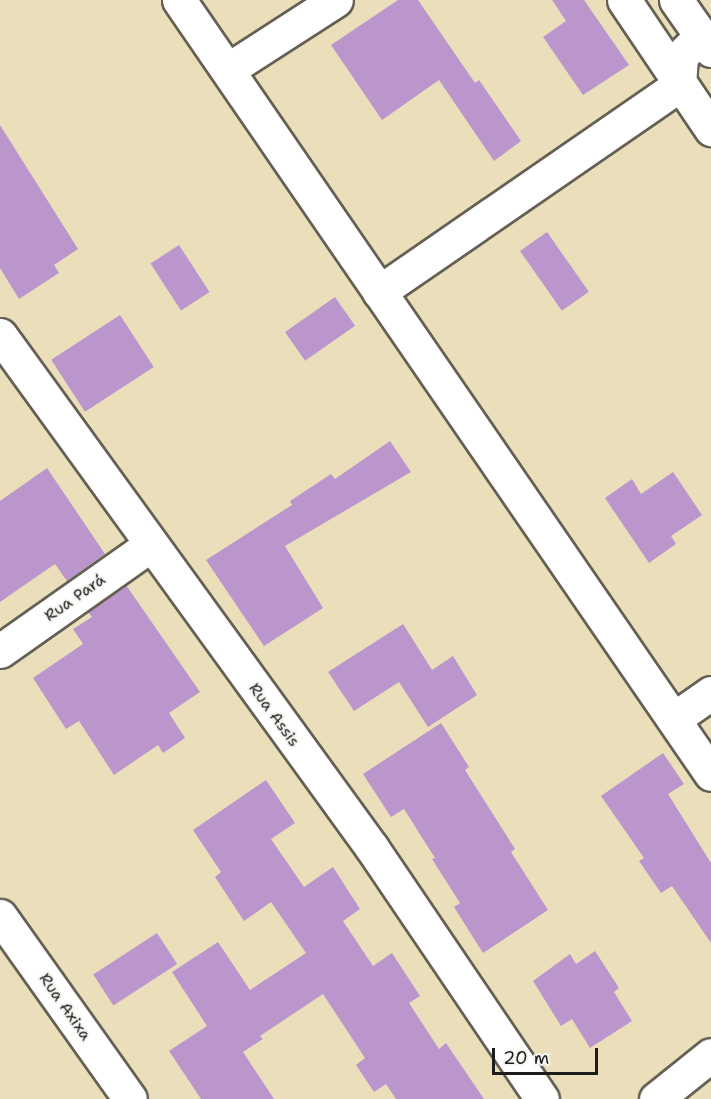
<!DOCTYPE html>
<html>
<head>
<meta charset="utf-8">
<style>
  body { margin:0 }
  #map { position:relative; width:711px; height:1099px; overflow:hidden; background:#ebdebb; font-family:"Shantell Sans",sans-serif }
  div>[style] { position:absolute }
  .building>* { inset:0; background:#bb96cc; transform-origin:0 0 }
  .roads { filter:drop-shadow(2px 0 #646054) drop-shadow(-2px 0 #646054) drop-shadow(0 2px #646054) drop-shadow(0 -2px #646054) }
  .minor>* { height:33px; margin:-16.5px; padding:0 16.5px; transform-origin:16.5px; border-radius:16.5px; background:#fff }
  span { translate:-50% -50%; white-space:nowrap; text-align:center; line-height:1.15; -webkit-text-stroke:4.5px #f6f6f2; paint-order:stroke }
  .street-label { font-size:16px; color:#1c1c1c }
  .scale { position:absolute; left:492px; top:1048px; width:106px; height:27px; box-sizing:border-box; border:3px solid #1c1c1c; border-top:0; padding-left:8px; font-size:18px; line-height:21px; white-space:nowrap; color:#1c1c1c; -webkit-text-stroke:4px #f6f6f2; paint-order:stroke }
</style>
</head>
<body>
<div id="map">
  <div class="building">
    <div style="clip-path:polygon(398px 0,418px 0,475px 83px,479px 80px,521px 141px,494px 161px,439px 80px,382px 120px,331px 45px)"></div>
    <div style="clip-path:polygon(552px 0,584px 0,629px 65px,583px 95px,543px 37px,566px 21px)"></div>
    <div style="clip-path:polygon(0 125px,78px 249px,54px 265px,59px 273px,19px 299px,0 268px)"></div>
    <div style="left:547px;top:232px;width:73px;height:33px;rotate:55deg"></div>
    <div style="left:179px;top:245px;width:56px;height:34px;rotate:57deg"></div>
    <div style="left:335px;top:297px;width:35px;height:61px;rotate:55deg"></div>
    <div style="left:120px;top:315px;width:62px;height:82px;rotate:57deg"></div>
    <div style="clip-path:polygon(390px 441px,411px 472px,285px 546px,323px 608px,264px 646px,206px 560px,292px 505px,290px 501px,331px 474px,335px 479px)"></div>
    <div style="clip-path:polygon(47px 468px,105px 554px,67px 581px,55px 564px,0 602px,0 501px)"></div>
    <div style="clip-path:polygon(673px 472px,702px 515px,671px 536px,676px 544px,649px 563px,605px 498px,632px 479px,641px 494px)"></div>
    <div style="clip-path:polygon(126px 585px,200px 692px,169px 713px,185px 738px,163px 753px,158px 745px,114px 775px,79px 721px,66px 729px,33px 678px,83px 644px,73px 629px,92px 617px,88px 612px)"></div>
    <div style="clip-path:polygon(403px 624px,432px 670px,453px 656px,477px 695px,428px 727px,399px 682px,354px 711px,328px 672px)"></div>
    <div style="clip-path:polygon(441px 723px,469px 767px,465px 770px,515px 849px,511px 852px,548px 910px,483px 953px,454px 907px,460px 903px,432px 859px,435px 858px,404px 809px,391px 817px,363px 774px)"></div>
    <div style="clip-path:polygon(663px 753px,684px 784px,668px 794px,711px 863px,711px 943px,672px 886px,661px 893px,639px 861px,644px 858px,601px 796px)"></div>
    <div style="clip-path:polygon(266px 780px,295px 823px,271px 839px,304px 887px,333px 867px,360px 909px,343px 921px,373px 966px,392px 953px,420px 996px,409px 1003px,439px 1049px,446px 1043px,484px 1099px,396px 1099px,386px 1084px,374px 1092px,356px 1065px,365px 1058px,323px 994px,260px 1036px,263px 1039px,243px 1052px,274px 1099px,201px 1099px,169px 1051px,207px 1026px,172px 972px,218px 942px,250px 990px,306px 953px,271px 902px,244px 921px,215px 877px,221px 872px,193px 830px)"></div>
    <div style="left:157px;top:933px;width:37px;height:76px;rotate:57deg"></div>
    <div style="clip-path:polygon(595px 951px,619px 988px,614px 992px,632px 1021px,590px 1048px,572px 1019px,561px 1026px,533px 981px,570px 954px,576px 964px)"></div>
  </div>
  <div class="roads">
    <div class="minor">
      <div style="left:179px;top:0;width:939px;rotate:55.5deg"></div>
      <div style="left:624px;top:0;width:156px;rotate:56deg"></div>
      <div style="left:676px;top:0;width:61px;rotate:55deg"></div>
      <div style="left:229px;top:69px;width:127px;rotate:-32.8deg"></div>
      <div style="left:379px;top:292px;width:364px;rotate:-34.6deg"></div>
      <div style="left:679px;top:85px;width:29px;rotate:-86deg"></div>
      <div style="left:681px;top:56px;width:27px;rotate:-45deg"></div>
      <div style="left:0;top:335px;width:634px;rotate:54.05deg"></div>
      <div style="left:372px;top:848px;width:303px;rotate:55.9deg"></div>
      <div style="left:0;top:651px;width:184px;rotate:-35.2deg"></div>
      <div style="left:675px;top:718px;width:44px;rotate:-34.8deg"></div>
      <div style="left:0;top:916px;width:224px;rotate:54.6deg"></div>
      <div style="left:656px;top:1099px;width:70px;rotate:-38.7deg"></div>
    </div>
  </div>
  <div class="street-label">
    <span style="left:75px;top:598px;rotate:-35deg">Rua Pará</span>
    <span style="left:274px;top:715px;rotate:54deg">Rua Assis</span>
    <span style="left:65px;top:1007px;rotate:55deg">Rua Axixa</span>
  </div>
  <div class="scale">20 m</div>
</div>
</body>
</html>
